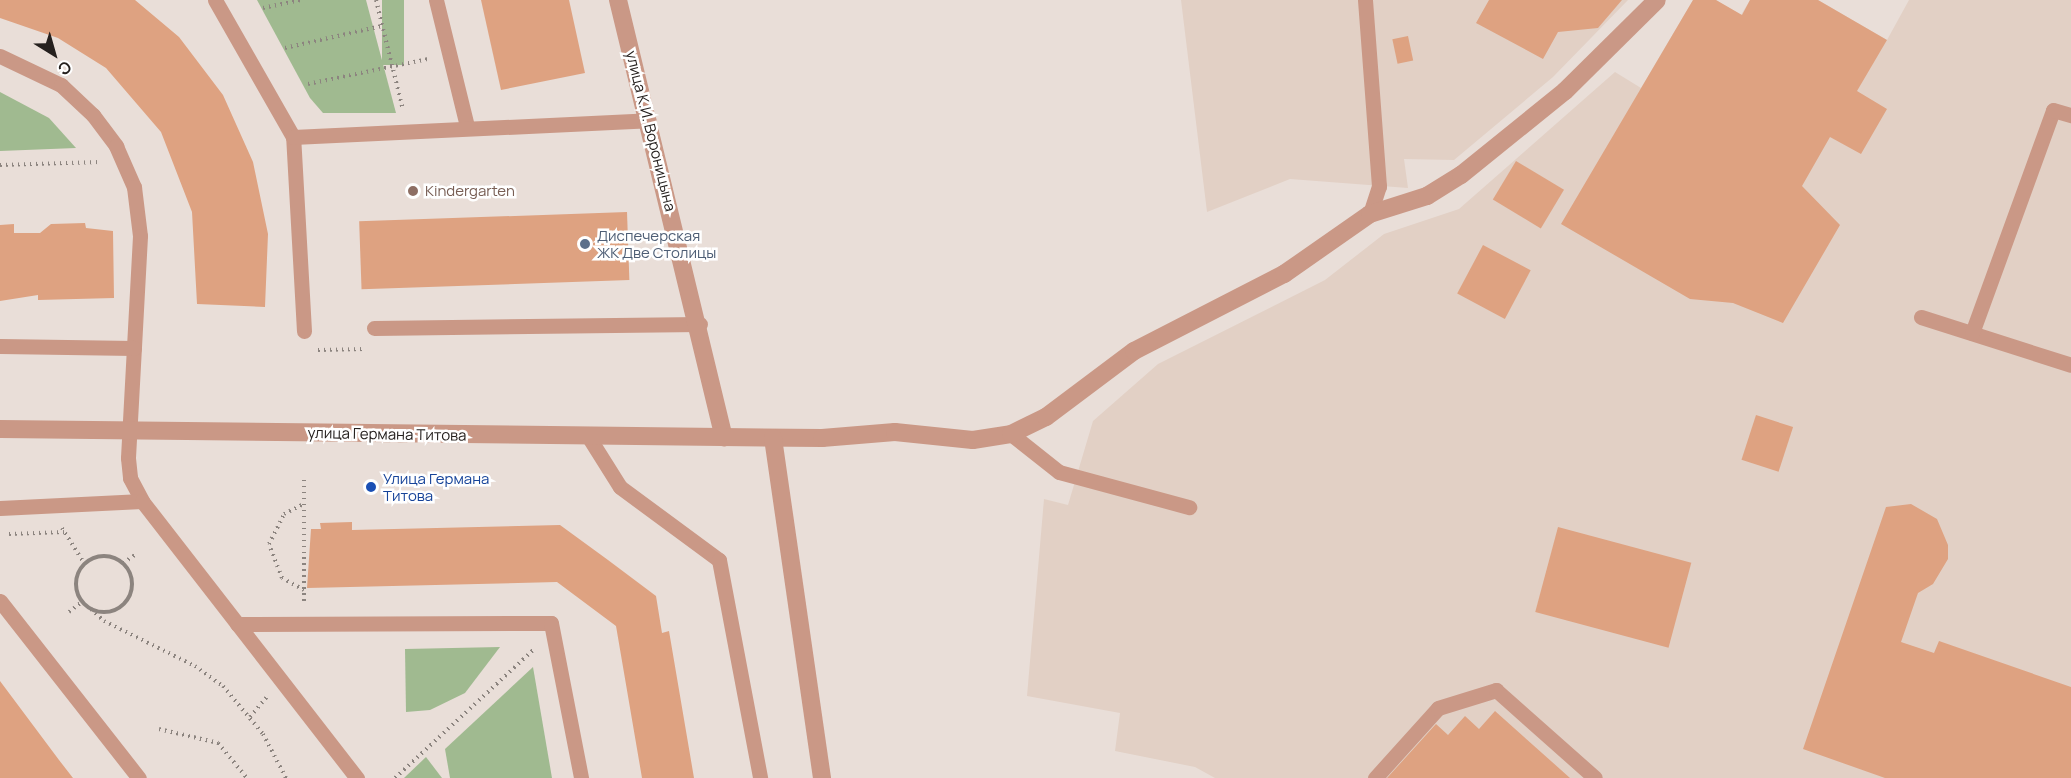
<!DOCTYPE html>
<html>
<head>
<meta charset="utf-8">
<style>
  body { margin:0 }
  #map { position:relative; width:2071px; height:778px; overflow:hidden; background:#e9ded8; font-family:Manrope,sans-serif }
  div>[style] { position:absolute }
  .built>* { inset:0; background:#e2d0c5 }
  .green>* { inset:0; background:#a0ba90; transform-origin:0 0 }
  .building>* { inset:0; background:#dea281; transform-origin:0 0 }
  .path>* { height:4px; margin-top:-2px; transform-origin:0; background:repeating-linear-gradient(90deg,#8c847f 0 1.5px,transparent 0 6px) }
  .path>.ring { margin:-2px; padding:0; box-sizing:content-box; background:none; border:4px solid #8c847f; border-radius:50% }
  .service>* { height:15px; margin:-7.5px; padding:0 7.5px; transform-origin:7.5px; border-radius:7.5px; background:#ca9886 }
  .minor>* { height:18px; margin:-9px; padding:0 9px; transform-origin:9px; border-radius:9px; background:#ca9886 }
  .dots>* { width:16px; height:16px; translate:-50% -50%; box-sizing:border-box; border:3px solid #fff; border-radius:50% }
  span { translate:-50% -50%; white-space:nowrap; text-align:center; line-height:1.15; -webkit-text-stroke:5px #fff; paint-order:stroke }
  .street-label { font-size:15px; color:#25201e }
  .education-label { font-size:15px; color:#785e54 }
  .left { translate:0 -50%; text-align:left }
  .service-label { font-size:15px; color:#4e5e75 }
  .transit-label { font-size:15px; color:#164399 }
  .north { position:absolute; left:24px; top:24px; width:60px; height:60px; -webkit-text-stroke:4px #fff; paint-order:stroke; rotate:143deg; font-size:16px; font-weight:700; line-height:24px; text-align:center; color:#25201e }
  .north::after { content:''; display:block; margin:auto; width:21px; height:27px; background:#25201e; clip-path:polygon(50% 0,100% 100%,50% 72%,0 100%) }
</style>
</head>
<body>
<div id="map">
  <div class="built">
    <div style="clip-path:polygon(1181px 0,1628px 0,1553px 77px,1454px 160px,1404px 159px,1408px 188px,1290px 179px,1207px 212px)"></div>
    <div style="clip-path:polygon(1693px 0,1716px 0,1741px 15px,1750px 0,1818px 0,1887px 40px,1909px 0,2071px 0,2071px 778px,1215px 778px,1195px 767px,1115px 751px,1120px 713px,1027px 696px,1044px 499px,1068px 505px,1093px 421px,1158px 364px,1325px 280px,1384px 234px,1459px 209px,1615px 72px,1641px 88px)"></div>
  </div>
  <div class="green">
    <div style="clip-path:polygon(257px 0,366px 0,396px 113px,323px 113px,310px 98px)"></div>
    <div style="left:382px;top:0;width:22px;height:65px"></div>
    <div style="clip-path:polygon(0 92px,49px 118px,76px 148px,0 151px)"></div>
    <div style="clip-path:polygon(500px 647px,465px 693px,430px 710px,406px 712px,405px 649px)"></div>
    <div style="clip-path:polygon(533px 667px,552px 778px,450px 778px,445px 749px)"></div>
    <div style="clip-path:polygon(426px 757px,442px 778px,404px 778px)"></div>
  </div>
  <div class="building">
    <div style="clip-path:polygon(0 0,135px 0,179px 37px,223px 95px,253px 162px,268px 234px,265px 307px,197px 304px,192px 212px,161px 132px,106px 68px,58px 38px,0 18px)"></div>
    <div style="clip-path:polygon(481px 0,569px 0,585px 73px,501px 90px)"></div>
    <div style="clip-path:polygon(1489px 0,1622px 0,1598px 28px,1558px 32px,1543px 59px,1476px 23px)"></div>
    <div style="clip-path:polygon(1693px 0,1716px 0,1742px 15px,1750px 0,1818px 0,1887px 40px,1857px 91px,1887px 109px,1861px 154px,1830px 137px,1802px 186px,1840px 225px,1783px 323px,1733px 303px,1690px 299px,1561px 224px)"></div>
    <div style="left:1408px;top:36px;width:25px;height:16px;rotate:78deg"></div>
    <div style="left:1516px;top:161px;width:56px;height:45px;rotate:31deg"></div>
    <div style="left:627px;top:212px;width:68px;height:268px;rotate:88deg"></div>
    <div style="clip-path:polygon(85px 223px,86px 228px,113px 231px,114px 298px,38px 300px,38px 295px,0 301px,0 225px,14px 224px,14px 233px,40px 233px,51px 224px)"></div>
    <div style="left:1483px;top:245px;width:54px;height:55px;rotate:28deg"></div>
    <div style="left:1756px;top:415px;width:39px;height:47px;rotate:18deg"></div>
    <div style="clip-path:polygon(1911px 504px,1937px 519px,1948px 545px,1948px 559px,1933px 584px,1918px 593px,1901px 642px,1934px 653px,1939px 641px,2071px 687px,2071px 778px,1885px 778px,1803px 749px,1886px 507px)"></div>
    <div style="clip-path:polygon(352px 522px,352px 530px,560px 525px,608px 560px,656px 596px,662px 633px,669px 631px,694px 778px,642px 778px,616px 626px,557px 582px,307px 588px,311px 529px,321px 529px,320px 523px)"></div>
    <div style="left:1558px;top:527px;width:138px;height:88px;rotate:15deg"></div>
    <div style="clip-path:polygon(0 681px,59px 760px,73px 778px,0 778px)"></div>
    <div style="clip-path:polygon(1495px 711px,1570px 778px,1387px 778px,1436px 724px,1448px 735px,1465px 716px,1479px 729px)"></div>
  </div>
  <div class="path">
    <div style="left:376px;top:0;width:113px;rotate:76.2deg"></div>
    <div style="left:263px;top:8px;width:40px;rotate:-12deg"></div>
    <div style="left:285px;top:48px;width:99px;rotate:-12.8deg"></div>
    <div style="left:308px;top:84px;width:123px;rotate:-11.8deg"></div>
    <div style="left:0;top:165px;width:99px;rotate:-1.7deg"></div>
    <div style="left:318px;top:350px;width:47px;rotate:-1.2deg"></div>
    <div style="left:62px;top:528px;width:41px;rotate:57.8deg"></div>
    <div style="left:9px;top:534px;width:55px;rotate:-2.1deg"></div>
    <div class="ring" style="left:76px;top:556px;width:52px;height:52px"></div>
    <div style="left:123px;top:563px;width:14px;rotate:-34deg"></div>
    <div style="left:304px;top:590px;width:25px;rotate:-151deg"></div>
    <div style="left:282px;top:578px;width:36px;rotate:-111deg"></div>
    <div style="left:269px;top:544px;width:34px;rotate:-63deg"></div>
    <div style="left:284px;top:514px;width:22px;rotate:-27deg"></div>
    <div style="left:304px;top:601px;width:123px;rotate:-90deg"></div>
    <div style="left:91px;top:609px;width:18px;rotate:43deg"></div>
    <div style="left:104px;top:621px;width:102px;rotate:26.3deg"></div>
    <div style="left:195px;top:666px;width:34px;rotate:36deg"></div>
    <div style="left:223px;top:686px;width:62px;rotate:50.2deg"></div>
    <div style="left:263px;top:734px;width:50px;rotate:62.4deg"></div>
    <div style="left:69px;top:612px;width:16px;rotate:-38deg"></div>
    <div style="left:250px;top:717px;width:26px;rotate:-50deg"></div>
    <div style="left:159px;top:729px;width:61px;rotate:13.3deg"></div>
    <div style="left:218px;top:743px;width:45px;rotate:50.4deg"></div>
    <div style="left:395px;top:778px;width:188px;rotate:-42.8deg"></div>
  </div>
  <div class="service">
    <div style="left:215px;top:0;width:158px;rotate:60.3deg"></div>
    <div style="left:436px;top:0;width:130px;rotate:76.2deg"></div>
    <div style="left:1365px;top:0;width:187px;rotate:85.7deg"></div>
    <div style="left:1379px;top:186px;width:29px;rotate:108deg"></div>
    <div style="left:0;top:56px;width:68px;rotate:25.4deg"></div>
    <div style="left:61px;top:85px;width:44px;rotate:43.2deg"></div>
    <div style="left:93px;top:115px;width:39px;rotate:53deg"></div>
    <div style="left:116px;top:146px;width:45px;rotate:66.3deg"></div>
    <div style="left:134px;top:187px;width:49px;rotate:83deg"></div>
    <div style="left:140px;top:236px;width:222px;rotate:93.1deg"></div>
    <div style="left:128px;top:458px;width:20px;rotate:84deg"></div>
    <div style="left:130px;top:478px;width:26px;rotate:62deg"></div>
    <div style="left:1921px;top:317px;width:157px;rotate:17.7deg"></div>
    <div style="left:374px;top:328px;width:326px;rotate:-0.7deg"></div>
    <div style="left:304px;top:331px;width:194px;rotate:-93.2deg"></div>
    <div style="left:293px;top:137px;width:356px;rotate:-2.7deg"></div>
    <div style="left:1972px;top:333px;width:237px;rotate:-70deg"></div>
    <div style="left:2053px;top:110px;width:19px;rotate:16deg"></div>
    <div style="left:0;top:346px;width:134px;rotate:0.9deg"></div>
    <div style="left:1011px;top:434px;width:61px;rotate:38.4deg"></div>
    <div style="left:1059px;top:472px;width:135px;rotate:15.1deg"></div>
    <div style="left:588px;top:436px;width:60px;rotate:57.9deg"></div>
    <div style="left:620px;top:487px;width:123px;rotate:36.4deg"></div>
    <div style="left:719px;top:560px;width:222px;rotate:79.3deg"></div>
    <div style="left:0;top:508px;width:142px;rotate:-2.8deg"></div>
    <div style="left:142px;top:501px;width:351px;rotate:52.2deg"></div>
    <div style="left:0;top:601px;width:225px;rotate:51.9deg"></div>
    <div style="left:237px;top:624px;width:314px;rotate:-0.2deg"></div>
    <div style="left:551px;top:623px;width:158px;rotate:79deg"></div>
    <div style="left:1375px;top:778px;width:94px;rotate:-48deg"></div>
    <div style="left:1438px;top:708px;width:61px;rotate:-17.2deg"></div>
    <div style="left:1496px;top:690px;width:132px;rotate:41.6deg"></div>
  </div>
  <div class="minor">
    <div style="left:618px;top:0;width:450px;rotate:76.4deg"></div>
    <div style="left:0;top:429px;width:822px;rotate:0.63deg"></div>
    <div style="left:822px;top:438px;width:73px;rotate:-4.7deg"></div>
    <div style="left:895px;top:432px;width:78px;rotate:5.9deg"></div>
    <div style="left:973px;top:440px;width:38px;rotate:-9deg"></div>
    <div style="left:1011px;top:434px;width:39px;rotate:-26deg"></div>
    <div style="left:1046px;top:417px;width:110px;rotate:-36.9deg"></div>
    <div style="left:1134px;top:351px;width:169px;rotate:-27.2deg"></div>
    <div style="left:1284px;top:274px;width:105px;rotate:-34.9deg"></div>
    <div style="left:1370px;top:214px;width:60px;rotate:-17.5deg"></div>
    <div style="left:1427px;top:196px;width:40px;rotate:-32deg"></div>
    <div style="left:1461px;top:175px;width:134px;rotate:-38.9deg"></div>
    <div style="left:1565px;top:91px;width:129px;rotate:-44.7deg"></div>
    <div style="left:773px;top:438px;width:344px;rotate:81.8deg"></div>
  </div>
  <div class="dots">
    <div style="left:413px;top:191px;background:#8d6e63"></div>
    <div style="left:585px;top:244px;background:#5c6f8a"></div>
    <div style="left:371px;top:487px;background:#1a4fb4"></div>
  </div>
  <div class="street-label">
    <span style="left:651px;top:131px;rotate:76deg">улица К.И. Вороницына</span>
    <span style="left:387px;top:434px;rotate:1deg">улица Германа Титова</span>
  </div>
  <div class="education-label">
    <span class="left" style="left:425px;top:191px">Kindergarten</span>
  </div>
  <div class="service-label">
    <span class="left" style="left:597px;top:244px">Диспечерская<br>ЖК Две Столицы</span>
  </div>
  <div class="transit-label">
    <span class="left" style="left:383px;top:487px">Улица Германа<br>Титова</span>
  </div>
  <div class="north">С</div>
</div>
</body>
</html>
